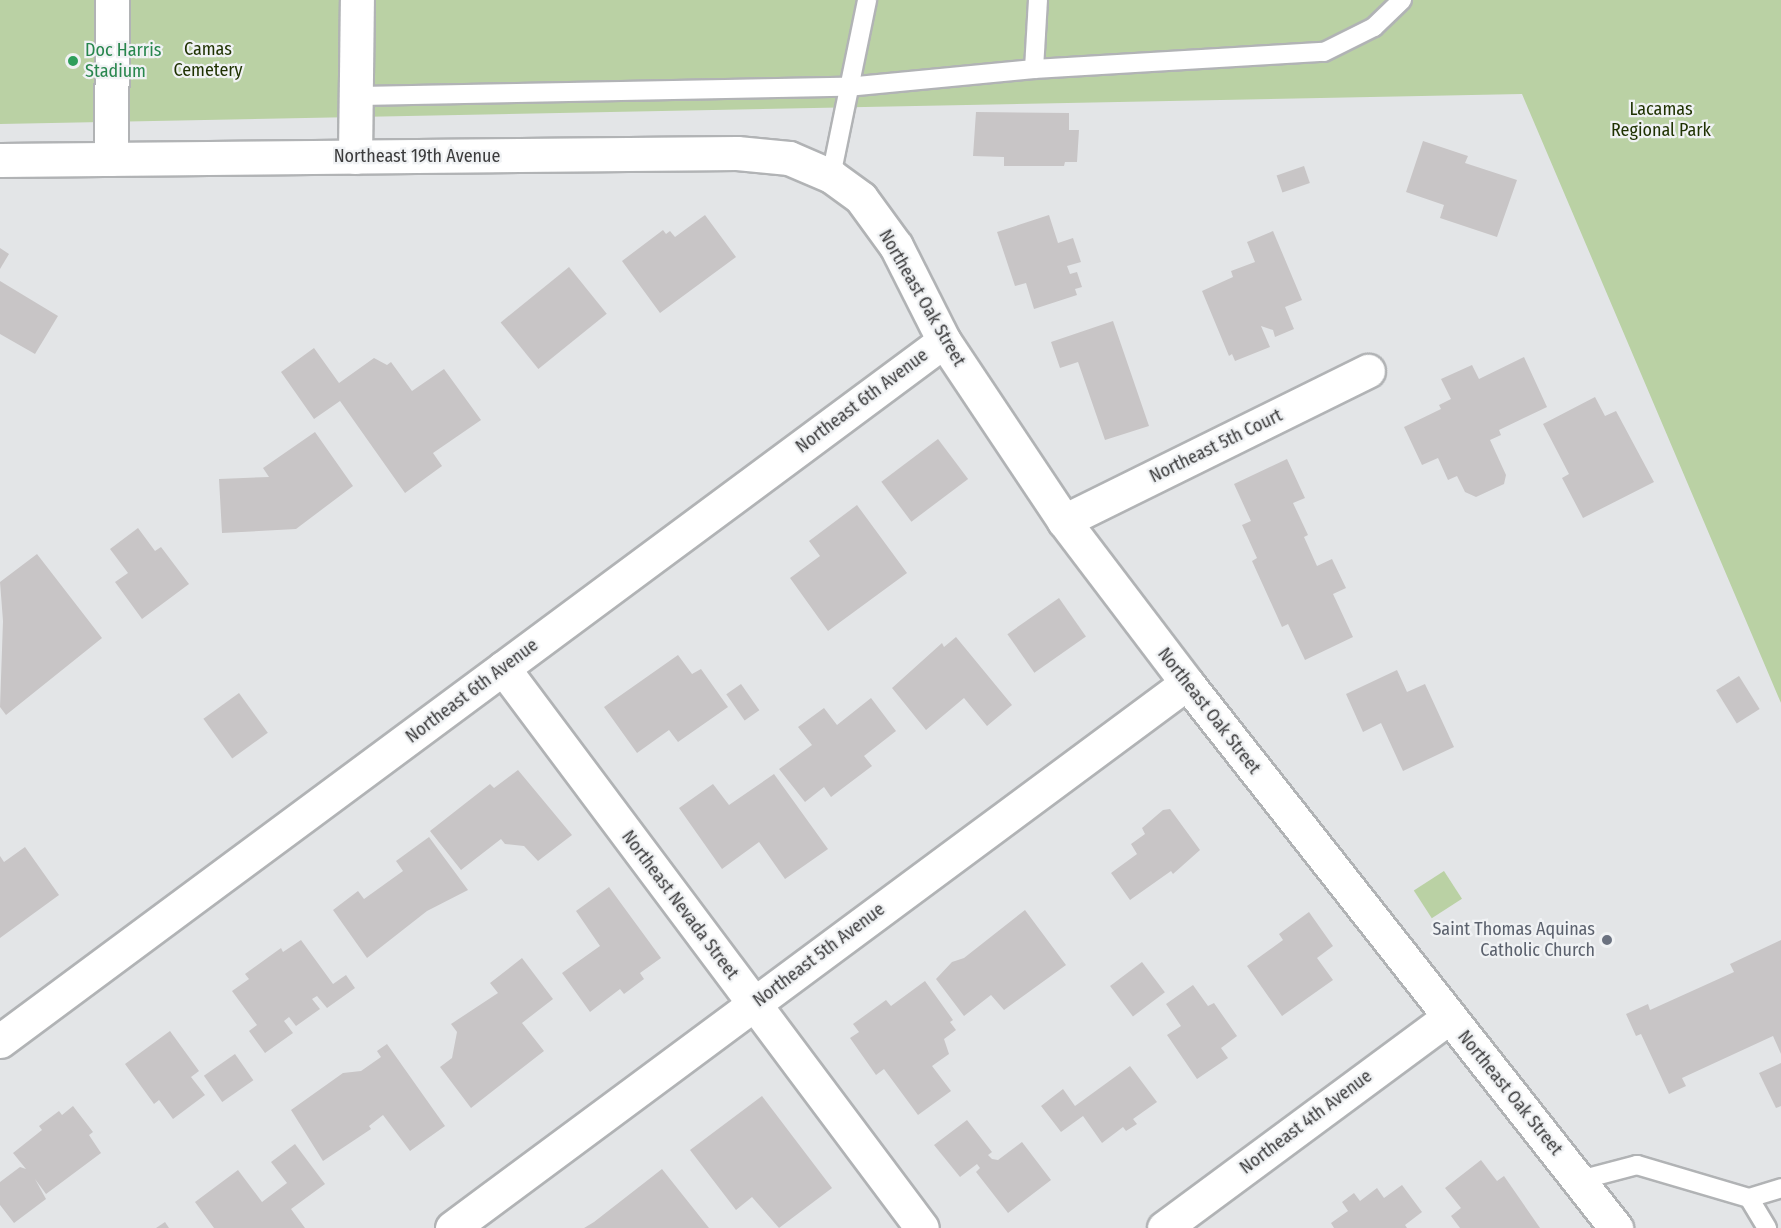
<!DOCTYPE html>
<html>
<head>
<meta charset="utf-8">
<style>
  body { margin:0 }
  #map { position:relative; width:1781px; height:1228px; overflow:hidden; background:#e3e5e7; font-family:"Fira Sans Condensed",sans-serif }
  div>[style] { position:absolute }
  .green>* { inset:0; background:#bad1a4; transform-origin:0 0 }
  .building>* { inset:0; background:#c8c5c6; transform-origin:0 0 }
  .roads { filter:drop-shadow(2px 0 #b1b3b5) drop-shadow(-2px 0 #b1b3b5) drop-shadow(0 2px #b1b3b5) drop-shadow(0 -2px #b1b3b5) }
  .service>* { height:18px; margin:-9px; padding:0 9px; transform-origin:9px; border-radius:9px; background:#fff }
  .minor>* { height:33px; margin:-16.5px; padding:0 16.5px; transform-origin:16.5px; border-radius:16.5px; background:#fff }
  .dots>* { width:16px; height:16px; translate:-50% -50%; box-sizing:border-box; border:3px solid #f0f2f4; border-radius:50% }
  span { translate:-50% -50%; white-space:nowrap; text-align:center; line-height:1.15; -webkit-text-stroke:4.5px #f0f2f4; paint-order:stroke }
  .park-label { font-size:18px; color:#1e3101 }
  .leisure-label { font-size:18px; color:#27864d }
  .left { translate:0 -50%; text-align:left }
  .street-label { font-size:18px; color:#3b3b3c }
  .worship-label { font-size:18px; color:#5b616d }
  .right { translate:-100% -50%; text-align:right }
</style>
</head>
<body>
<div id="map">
  <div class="green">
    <div style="clip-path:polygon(0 0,1781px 0,1781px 703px,1522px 94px,0 124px)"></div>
    <div style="left:1444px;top:871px;width:33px;height:36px;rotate:57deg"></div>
  </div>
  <div class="building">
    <div style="clip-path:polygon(976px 112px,1069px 113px,1069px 130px,1079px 130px,1077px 162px,1065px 162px,1064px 166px,1004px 166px,1004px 157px,973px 156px)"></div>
    <div style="clip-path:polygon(1423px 141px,1468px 156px,1465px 163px,1517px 180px,1497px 237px,1440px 218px,1444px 205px,1406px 192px)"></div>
    <div style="left:1304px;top:166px;width:18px;height:29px;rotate:71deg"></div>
    <div style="clip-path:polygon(705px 215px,736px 257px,660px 313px,622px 261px,663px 230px,666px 234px,670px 231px,675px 237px)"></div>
    <div style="clip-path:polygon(1049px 215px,1058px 243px,1073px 238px,1081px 262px,1067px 266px,1070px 274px,1077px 272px,1082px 287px,1075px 289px,1077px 295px,1034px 309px,1026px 283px,1015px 286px,997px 232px)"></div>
    <div style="clip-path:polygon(1273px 231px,1302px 300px,1285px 307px,1294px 329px,1275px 337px,1273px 330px,1261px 326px,1270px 347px,1235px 361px,1232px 354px,1229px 356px,1202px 291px,1233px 277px,1231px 271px,1255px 262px,1247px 242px)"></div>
    <div style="clip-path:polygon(0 248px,9px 254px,0 269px)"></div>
    <div style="left:569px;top:267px;width:60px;height:88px;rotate:51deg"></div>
    <div style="clip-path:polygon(0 281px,58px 316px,35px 354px,0 334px)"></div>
    <div style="clip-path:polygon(1113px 321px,1149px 426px,1105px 440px,1078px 362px,1060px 368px,1051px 342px)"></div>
    <div style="clip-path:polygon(314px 348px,339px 383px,374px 358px,387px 365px,391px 362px,412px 391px,444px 369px,481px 420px,433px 453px,442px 466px,405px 493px,340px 401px,314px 419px,281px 372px)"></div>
    <div style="clip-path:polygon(1524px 357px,1547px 407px,1499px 430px,1501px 435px,1490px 440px,1506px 475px,1504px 484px,1476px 497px,1465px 492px,1457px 476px,1448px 480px,1438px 458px,1422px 465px,1404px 427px,1441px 409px,1439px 405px,1451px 399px,1441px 379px,1472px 365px,1479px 379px)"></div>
    <div style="clip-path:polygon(1595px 397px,1605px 416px,1616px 411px,1654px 482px,1583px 518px,1562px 478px,1569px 474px,1543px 424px)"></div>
    <div style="clip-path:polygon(315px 432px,353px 486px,296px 529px,222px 533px,219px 479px,269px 477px,263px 468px)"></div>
    <div style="left:938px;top:439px;width:50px;height:71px;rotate:53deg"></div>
    <div style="clip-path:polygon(1287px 459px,1305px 498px,1293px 503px,1308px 535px,1304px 537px,1317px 566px,1332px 559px,1346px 588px,1333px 594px,1353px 637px,1305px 660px,1288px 624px,1282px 627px,1252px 561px,1257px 558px,1242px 525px,1251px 521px,1234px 484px)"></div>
    <div style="clip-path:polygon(857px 505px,907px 573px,828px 631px,790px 578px,820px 556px,809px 541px)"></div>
    <div style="clip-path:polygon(138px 528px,155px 551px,161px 547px,189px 584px,142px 619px,115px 582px,128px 573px,110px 549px)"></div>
    <div style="clip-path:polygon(37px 554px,102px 638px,6px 715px,0 707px,3px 621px,0 582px)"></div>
    <div style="left:1059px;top:598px;width:47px;height:63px;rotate:55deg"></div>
    <div style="clip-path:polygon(956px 637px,1012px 705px,987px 726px,964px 698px,926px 730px,892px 688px,942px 643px,944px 647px)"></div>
    <div style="clip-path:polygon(678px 655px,692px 674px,701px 669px,728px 707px,678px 742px,669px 730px,637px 753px,604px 707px)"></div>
    <div style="clip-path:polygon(1397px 670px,1407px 692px,1425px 684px,1454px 747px,1403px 771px,1381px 723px,1363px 732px,1346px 694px)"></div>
    <div style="left:1739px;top:676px;width:39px;height:27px;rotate:58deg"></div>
    <div style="left:741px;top:684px;width:32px;height:18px;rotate:55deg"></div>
    <div style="left:239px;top:693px;width:49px;height:44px;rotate:54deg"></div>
    <div style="clip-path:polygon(871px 698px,896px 731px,864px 756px,872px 766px,831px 797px,824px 787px,805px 802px,779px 769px,812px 745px,798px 727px,824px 708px,837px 725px)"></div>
    <div style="clip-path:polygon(518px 770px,572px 835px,538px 861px,524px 846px,505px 844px,501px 839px,461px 870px,430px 831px,490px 784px,494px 788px)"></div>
    <div style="clip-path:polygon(774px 774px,828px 849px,785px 879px,759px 842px,722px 869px,679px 808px,713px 784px,729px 805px)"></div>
    <div style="clip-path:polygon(1170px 809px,1200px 850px,1173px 874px,1171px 871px,1130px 900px,1111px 873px,1137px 854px,1131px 844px,1145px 834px,1142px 828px,1163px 810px)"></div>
    <div style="clip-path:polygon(429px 837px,468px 890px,427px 911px,367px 958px,333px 910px,358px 891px,364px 899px,403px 871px,396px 861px)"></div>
    <div style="clip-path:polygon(25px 847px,59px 895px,0 938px,0 856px,4px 862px)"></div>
    <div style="clip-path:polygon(609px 887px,661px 958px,640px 973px,644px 979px,624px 994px,620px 989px,590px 1012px,562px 973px,600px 946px,576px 911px)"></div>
    <div style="clip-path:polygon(1025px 910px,1066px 965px,1004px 1010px,991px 995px,964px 1016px,936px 979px,952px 962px,964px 958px)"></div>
    <div style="clip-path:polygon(1309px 912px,1333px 946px,1317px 958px,1333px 980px,1282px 1016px,1247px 966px,1283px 940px,1279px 934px)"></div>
    <div style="clip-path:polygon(301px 940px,333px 984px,346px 975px,355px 988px,327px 1008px,317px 996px,312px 999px,320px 1009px,296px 1026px,289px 1017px,284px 1021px,293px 1033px,265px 1053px,249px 1031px,257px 1025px,232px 991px,249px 979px,245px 974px,281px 948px,283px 952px)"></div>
    <div style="clip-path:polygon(1781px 940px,1781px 1054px,1773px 1036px,1682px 1078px,1686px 1086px,1669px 1094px,1641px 1034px,1636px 1036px,1626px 1014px,1648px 1004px,1650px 1010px,1734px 972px,1730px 964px)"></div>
    <div style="clip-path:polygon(522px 958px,553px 999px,522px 1023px,544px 1051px,471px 1108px,440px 1067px,452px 1058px,457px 1032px,451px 1024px,498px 993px,490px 983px)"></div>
    <div style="left:1142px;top:962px;width:38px;height:40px;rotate:53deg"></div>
    <div style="clip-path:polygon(925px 981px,953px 1020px,950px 1022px,956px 1030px,944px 1039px,949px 1054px,932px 1066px,951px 1091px,918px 1115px,884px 1069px,876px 1075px,850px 1038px,859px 1032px,853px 1024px,886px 1000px,891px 1006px)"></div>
    <div style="clip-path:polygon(1193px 985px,1208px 1006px,1214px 1003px,1237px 1036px,1221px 1048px,1228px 1058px,1197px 1079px,1167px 1035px,1181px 1026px,1166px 1004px)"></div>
    <div style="clip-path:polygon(170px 1031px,199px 1071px,191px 1077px,205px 1095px,173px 1119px,159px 1100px,154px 1104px,125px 1064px)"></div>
    <div style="clip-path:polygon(387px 1044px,445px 1126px,410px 1151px,383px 1115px,369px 1126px,371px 1129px,323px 1161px,291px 1110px,343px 1073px,361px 1071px,381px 1057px,377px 1051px)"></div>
    <div style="left:235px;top:1054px;width:32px;height:38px;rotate:55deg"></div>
    <div style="clip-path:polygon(1781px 1063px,1781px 1106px,1776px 1108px,1759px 1073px)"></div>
    <div style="clip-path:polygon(1130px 1066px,1157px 1102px,1133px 1119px,1137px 1124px,1126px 1131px,1123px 1127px,1102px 1143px,1083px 1116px,1061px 1132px,1041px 1106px,1063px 1089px,1075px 1106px)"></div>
    <div style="clip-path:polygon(762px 1096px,832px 1188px,779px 1228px,752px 1197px,736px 1210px,690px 1150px)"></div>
    <div style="clip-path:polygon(73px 1106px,93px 1132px,89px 1135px,101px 1153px,46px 1194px,35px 1179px,46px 1199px,14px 1223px,0 1205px,0 1182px,20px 1167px,26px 1169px,13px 1153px,42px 1130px,39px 1126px,59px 1111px,62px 1115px)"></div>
    <div style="clip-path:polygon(967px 1120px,992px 1152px,988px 1155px,992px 1159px,998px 1160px,1022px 1142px,1051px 1180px,1008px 1213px,976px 1172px,980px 1168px,977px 1164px,960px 1177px,934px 1145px)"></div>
    <div style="clip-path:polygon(295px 1144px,325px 1184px,291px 1209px,305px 1228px,214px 1228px,195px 1202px,238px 1170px,262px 1202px,287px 1183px,271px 1162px)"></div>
    <div style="clip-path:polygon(1481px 1160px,1497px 1181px,1504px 1176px,1540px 1228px,1460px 1228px,1451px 1216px,1461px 1208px,1445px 1188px)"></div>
    <div style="clip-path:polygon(662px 1169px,709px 1228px,584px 1228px,594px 1222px)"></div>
    <div style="clip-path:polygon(1402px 1185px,1422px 1212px,1405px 1225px,1407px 1228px,1334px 1228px,1331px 1223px,1348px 1211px,1342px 1202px,1354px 1193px,1360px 1201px,1377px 1188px,1384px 1198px)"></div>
    <div style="clip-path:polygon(165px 1222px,169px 1228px,156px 1228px)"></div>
  </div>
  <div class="roads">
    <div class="service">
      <div style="left:1034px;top:69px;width:69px;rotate:-86.7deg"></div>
      <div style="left:356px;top:96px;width:491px;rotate:-1.1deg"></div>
      <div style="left:847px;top:87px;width:188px;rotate:-5.5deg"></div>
      <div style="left:1034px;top:69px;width:290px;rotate:-3.4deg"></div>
      <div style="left:1324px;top:52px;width:56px;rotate:-26.6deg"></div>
      <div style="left:1374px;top:27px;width:39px;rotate:-44deg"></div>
      <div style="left:831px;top:176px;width:180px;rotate:-78.4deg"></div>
      <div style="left:1580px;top:1180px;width:59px;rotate:-14.7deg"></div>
      <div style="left:1637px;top:1165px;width:117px;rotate:16.4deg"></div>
      <div style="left:1749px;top:1198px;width:34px;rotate:-17deg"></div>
      <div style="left:1749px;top:1198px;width:35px;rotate:59deg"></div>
    </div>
    <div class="minor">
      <div style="left:355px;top:157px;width:157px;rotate:-89.3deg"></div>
      <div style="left:111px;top:159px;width:159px;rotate:-89.6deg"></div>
      <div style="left:0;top:160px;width:737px;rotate:-0.54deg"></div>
      <div style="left:737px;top:153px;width:52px;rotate:5.5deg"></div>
      <div style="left:789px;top:158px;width:46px;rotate:23.2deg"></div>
      <div style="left:831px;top:176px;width:37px;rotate:36deg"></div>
      <div style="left:861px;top:198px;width:59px;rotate:53.9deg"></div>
      <div style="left:896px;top:246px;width:106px;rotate:63.2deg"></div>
      <div style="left:944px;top:341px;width:216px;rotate:56.3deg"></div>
      <div style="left:1064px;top:521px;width:203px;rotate:52.8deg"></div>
      <div style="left:1187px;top:683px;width:694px;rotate:51.79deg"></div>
      <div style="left:1064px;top:521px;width:339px;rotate:-26.3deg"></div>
      <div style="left:503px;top:668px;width:699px;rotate:53.2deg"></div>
      <div style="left:0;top:1041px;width:1175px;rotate:-36.56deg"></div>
      <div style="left:452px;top:1228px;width:915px;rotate:-36.56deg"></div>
      <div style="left:1164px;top:1228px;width:355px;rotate:-36.5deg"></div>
    </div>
  </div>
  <div class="dots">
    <div style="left:73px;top:61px;background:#2e9e5b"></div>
    <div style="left:1607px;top:940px;background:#6b7280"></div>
  </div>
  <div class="park-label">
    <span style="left:208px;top:60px">Camas<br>Cemetery</span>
    <span style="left:1661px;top:120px">Lacamas<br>Regional Park</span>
  </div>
  <div class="leisure-label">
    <span class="left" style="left:85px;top:61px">Doc Harris<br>Stadium</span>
  </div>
  <div class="street-label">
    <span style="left:417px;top:156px">Northeast 19th Avenue</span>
    <span style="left:922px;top:298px;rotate:60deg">Northeast Oak Street</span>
    <span style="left:862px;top:401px;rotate:-37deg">Northeast 6th Avenue</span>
    <span style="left:1216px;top:446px;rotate:-26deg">Northeast 5th Court</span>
    <span style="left:472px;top:691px;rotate:-37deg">Northeast 6th Avenue</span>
    <span style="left:1209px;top:711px;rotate:52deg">Northeast Oak Street</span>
    <span style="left:680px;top:905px;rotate:53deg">Northeast Nevada Street</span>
    <span style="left:819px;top:955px;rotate:-37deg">Northeast 5th Avenue</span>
    <span style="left:1510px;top:1093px;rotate:51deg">Northeast Oak Street</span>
    <span style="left:1306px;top:1122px;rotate:-37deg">Northeast 4th Avenue</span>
  </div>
  <div class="worship-label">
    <span class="right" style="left:1595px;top:940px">Saint Thomas Aquinas<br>Catholic Church</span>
  </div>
</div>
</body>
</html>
